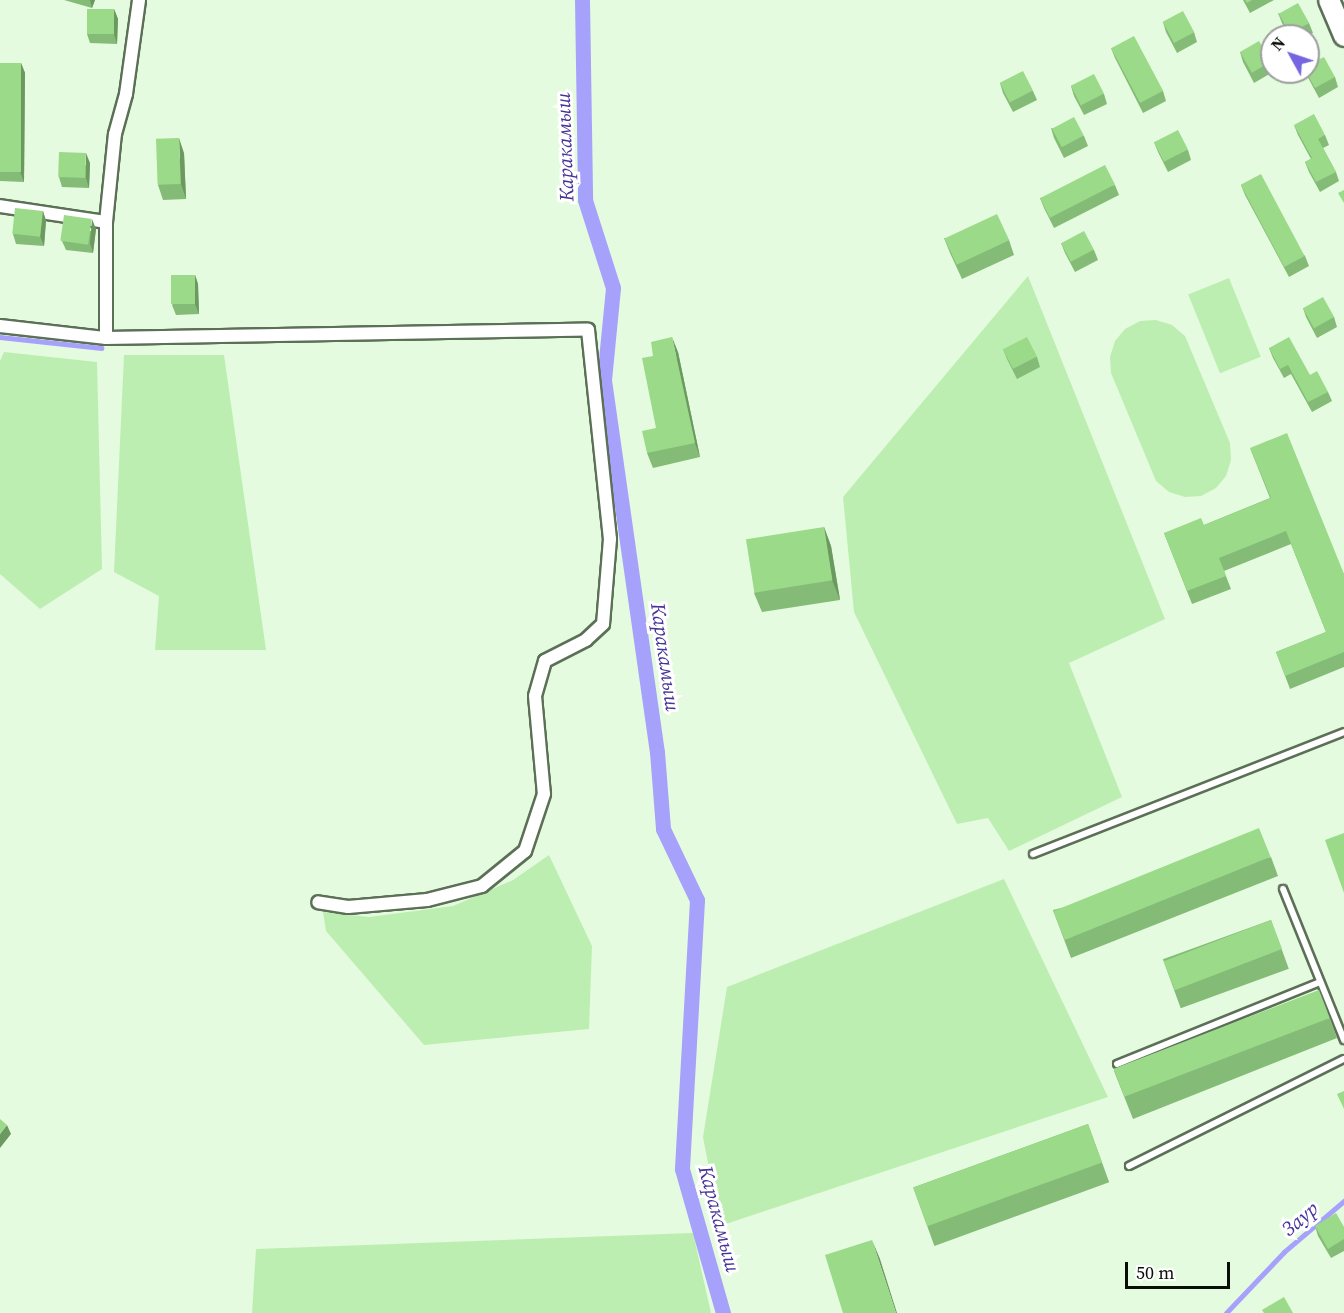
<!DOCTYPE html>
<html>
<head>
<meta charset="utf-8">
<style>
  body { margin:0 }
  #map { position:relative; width:1344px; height:1313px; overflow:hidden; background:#e5fbdf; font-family:"Source Serif 4",serif }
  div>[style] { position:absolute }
  .green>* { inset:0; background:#bdeeb1; transform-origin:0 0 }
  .stream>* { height:4.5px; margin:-2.25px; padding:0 2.25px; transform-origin:2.25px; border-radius:2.25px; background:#a6a1fb }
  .canal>* { height:15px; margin:-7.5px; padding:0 7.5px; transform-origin:7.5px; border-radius:7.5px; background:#a6a1fb }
  .roads { filter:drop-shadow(2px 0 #5c6f57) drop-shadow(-2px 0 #5c6f57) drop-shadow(0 2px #5c6f57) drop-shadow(0 -2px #5c6f57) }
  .service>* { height:6px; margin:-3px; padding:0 3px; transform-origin:3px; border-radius:3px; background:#fff }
  .minor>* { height:12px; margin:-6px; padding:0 6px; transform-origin:6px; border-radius:6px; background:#fff }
  .trunk>* { height:20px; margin:-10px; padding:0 10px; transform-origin:10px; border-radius:10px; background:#fff }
  .wall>* { inset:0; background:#84bb76; transform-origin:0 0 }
  .shaded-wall>* { inset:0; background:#6c9960 }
  .building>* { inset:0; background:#9ada89; transform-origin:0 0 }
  span { translate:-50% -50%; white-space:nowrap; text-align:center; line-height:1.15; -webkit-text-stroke:6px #fff; paint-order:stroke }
  .water-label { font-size:20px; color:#47349a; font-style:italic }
  .north { position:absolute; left:1260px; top:24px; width:60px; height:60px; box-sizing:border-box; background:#fff; border:2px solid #9c9f9c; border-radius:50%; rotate:310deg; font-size:16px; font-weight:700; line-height:24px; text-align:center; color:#080f07 }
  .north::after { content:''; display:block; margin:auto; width:21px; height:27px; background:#7565e0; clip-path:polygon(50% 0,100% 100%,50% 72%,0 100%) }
  .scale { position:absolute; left:1125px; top:1262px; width:105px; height:27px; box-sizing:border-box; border:3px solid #080f07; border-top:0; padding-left:8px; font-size:18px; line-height:21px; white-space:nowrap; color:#080f07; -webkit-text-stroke:4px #fff; paint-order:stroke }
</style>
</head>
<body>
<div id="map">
  <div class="green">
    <div style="clip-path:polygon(1028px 276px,1165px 619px,1069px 663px,1122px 797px,1009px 851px,988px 818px,957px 824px,854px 612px,843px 497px)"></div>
    <div style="left:1229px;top:278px;width:85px;height:44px;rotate:68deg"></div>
    <div style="clip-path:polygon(1156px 320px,1172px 325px,1185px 336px,1230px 443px,1231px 460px,1226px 476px,1216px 488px,1201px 496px,1185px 497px,1169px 492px,1156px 481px,1111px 373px,1110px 357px,1115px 341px,1125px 329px,1140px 321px)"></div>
    <div style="clip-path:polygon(4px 352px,97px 362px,102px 569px,40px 609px,0 574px,0 361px)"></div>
    <div style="clip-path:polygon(124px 355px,224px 355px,266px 650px,155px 650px,159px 596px,114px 572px)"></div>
    <div style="clip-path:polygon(549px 855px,592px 946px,589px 1029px,424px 1045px,326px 931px,323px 912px,369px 917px,453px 906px,513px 880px)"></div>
    <div style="clip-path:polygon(1004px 879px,1108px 1097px,720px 1226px,703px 1137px,727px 987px)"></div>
    <div style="clip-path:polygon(693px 1233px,711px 1313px,252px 1313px,256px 1249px)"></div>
  </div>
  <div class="stream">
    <div style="left:0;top:337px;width:102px;rotate:6.2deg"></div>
    <div style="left:1226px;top:1313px;width:84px;rotate:-46.4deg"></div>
    <div style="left:1284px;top:1252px;width:79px;rotate:-40.4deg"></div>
  </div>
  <div class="canal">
    <div style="left:582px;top:0;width:200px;rotate:89.1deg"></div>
    <div style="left:585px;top:200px;width:92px;rotate:72.3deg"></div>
    <div style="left:613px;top:288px;width:92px;rotate:95.6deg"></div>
    <div style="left:604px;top:380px;width:376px;rotate:81.9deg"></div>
    <div style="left:657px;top:752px;width:77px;rotate:85.5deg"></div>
    <div style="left:663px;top:829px;width:79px;rotate:64.4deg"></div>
    <div style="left:697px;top:900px;width:269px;rotate:93.2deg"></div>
    <div style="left:682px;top:1169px;width:150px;rotate:74.1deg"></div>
  </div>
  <div class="roads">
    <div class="service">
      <div style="left:1033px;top:854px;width:334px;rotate:-21.4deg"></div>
      <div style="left:1283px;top:889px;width:163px;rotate:68deg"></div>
      <div style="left:1117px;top:1064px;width:219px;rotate:-22deg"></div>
      <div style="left:1129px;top:1166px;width:240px;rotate:-26.5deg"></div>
    </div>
    <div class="minor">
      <div style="left:0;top:206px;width:107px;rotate:8.6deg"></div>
      <div style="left:0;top:326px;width:107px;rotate:6.5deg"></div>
      <div style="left:106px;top:338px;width:482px;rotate:-1deg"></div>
      <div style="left:588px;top:330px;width:210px;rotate:84deg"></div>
      <div style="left:610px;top:539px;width:85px;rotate:94.7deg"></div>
      <div style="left:603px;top:624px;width:23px;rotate:137deg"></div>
      <div style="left:586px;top:640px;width:46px;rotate:152.9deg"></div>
      <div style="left:545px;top:661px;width:36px;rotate:106deg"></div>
      <div style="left:535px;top:696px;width:98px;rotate:84.8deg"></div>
      <div style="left:544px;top:794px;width:60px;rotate:108.4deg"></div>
      <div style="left:525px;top:851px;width:55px;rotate:140.9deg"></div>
      <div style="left:482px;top:886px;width:57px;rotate:165.7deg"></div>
      <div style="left:427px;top:900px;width:79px;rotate:174.9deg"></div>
      <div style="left:348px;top:907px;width:30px;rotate:-171deg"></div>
      <div style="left:106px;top:338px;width:116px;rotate:-90deg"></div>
      <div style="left:106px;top:222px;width:88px;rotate:-84.2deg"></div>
      <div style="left:115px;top:134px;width:41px;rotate:-74.6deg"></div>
      <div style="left:126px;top:94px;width:95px;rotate:-82.1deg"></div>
    </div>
    <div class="trunk">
      <div style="left:1329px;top:0;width:39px;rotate:67deg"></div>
    </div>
  </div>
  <div class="wall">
    <div style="clip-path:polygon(64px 0,95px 0,92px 8px)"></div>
    <div style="clip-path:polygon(1243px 0,1274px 0,1250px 13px)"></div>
    <div style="clip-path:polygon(114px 9px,118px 19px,117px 44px,90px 43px,87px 34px)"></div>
    <div style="clip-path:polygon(1278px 13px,1309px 23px,1313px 33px,1307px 36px,1289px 36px,1282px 23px)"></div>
    <div style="clip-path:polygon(1163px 22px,1194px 32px,1197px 42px,1177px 53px,1166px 32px)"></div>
    <div style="clip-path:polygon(1111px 48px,1163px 91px,1166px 101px,1143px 113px,1115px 58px)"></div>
    <div style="clip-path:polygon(1240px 52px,1271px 62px,1272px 66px,1272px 72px,1273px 72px,1254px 83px,1243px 62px)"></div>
    <div style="clip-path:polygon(0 63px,21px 63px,25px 73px,24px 182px,0 181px)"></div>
    <div style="clip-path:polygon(1305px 72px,1335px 77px,1338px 87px,1319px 98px)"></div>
    <div style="clip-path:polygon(1000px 83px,1033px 91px,1037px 100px,1013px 112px,1003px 93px)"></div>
    <div style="clip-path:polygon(1071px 86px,1104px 94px,1107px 104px,1084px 115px,1074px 96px)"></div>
    <div style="clip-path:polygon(1294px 125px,1325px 135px,1329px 145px,1323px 148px,1336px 172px,1339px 181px,1320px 192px,1309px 172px,1305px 162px,1311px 159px,1298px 135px)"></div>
    <div style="clip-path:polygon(1051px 128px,1084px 136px,1088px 146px,1064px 158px,1054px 138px)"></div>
    <div style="clip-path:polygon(1154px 142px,1188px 150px,1191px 160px,1168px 172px,1158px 152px)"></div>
    <div style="clip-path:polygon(184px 153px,186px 199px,163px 200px,158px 185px)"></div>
    <div style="clip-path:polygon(90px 163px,89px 188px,62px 187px,59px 177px)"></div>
    <div style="clip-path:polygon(1115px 185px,1119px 195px,1054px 228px,1044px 208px,1040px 198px)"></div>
    <div style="clip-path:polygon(1241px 185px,1305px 256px,1309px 266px,1289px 277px,1245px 195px)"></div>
    <div style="clip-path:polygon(43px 211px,46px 221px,44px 246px,16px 244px,13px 234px)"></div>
    <div style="clip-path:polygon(96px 229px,93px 253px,66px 250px,62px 241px)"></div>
    <div style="clip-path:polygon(944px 238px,1009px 240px,1014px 255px,962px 279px,950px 253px)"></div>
    <div style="clip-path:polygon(1061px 243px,1094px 250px,1098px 260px,1075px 272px,1065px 253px)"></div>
    <div style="clip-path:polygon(195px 275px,198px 284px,199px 314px,176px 315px,172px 305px)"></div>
    <div style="clip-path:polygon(1303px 308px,1334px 317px,1337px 327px,1317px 338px,1306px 317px)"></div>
    <div style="clip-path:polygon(1269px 348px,1310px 375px,1328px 392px,1332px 401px,1312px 412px,1291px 374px,1284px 378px,1273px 358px)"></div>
    <div style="clip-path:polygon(1003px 349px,1037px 357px,1040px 367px,1017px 379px,1007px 359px)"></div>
    <div style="clip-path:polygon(678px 352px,700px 457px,653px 468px,647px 453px,656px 428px)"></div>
    <div style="clip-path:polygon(1250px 448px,1344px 574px,1344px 667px,1290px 689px,1276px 652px,1326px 632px,1291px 544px,1224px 571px,1231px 589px,1192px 604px,1164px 533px,1204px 525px,1270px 498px)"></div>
    <div style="clip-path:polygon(824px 527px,831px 546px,840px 600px,762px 612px,754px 593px)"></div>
    <div style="clip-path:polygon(1271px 857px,1278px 876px,1071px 958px,1053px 910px)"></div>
    <div style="left:1271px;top:920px;width:52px;height:115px;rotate:70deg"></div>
    <div style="clip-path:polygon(1330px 1018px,1337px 1038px,1133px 1119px,1114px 1071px)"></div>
    <div style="left:1088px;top:1124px;width:62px;height:186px;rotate:70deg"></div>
    <div style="clip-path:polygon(1315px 1226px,1344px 1227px,1344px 1251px,1331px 1258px,1318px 1236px)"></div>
  </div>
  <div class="shaded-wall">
    <div style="clip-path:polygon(90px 0,95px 0,92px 8px)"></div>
    <div style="clip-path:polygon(114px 9px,118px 19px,117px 44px,114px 34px)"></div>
    <div style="clip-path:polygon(21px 63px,25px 73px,24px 182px,20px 172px)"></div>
    <div style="clip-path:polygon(179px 138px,184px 153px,186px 199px,181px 184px)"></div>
    <div style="clip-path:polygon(86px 153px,90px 163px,89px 188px,86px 178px)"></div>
    <div style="clip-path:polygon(43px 211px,46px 221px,44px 246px,40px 236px)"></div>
    <div style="clip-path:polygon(92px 219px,96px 229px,93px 253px,90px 243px)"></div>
    <div style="clip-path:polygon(195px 275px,198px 284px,199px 314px,195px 304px)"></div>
    <div style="clip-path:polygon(672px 337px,678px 352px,700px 457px,695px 443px)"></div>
    <div style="clip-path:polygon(824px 527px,831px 546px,840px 600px,832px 580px)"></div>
    <div style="clip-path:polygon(7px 1125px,11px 1134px,0 1148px,0 1134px)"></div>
    <div style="clip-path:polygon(872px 1240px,880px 1259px,897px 1313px,896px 1313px)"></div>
  </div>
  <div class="building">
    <div style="clip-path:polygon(1245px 0,1252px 0,1247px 3px)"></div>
    <div style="left:1298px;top:3px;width:23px;height:22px;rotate:61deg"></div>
    <div style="left:87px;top:9px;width:27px;height:25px"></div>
    <div style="left:1183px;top:11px;width:24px;height:23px;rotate:62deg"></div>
    <div style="left:1134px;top:36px;width:62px;height:26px;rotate:62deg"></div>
    <div style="left:1259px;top:41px;width:24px;height:22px;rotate:60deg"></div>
    <div style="clip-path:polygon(1324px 57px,1335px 77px,1315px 88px,1306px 72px,1308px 72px,1308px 65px)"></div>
    <div style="left:0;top:63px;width:21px;height:109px"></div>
    <div style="left:1023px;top:71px;width:22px;height:26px;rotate:63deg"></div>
    <div style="left:1094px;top:74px;width:22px;height:26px;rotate:63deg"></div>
    <div style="clip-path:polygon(1314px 114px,1325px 135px,1318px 139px,1336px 172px,1316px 182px,1305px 162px,1312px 158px,1294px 125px)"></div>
    <div style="left:1074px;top:117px;width:21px;height:25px;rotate:62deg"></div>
    <div style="left:1178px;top:130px;width:22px;height:27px;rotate:63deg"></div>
    <div style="left:179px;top:138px;width:46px;height:23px;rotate:88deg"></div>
    <div style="left:59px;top:152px;width:27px;height:25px;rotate:2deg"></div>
    <div style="left:1105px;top:165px;width:22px;height:73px;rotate:63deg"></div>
    <div style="left:1261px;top:174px;width:93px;height:23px;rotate:62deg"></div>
    <div style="clip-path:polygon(1344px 190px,1344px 203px,1338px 193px)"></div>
    <div style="left:15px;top:208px;width:28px;height:26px;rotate:6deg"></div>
    <div style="left:997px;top:214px;width:29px;height:58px;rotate:65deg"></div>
    <div style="left:64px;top:215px;width:28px;height:26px;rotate:8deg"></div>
    <div style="left:1084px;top:231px;width:21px;height:26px;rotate:62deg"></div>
    <div style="left:195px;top:275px;width:29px;height:24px;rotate:90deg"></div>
    <div style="left:1323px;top:297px;width:23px;height:23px;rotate:61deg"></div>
    <div style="clip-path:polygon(672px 337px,695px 443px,647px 453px,642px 431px,656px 428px,642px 358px,653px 356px,651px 342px)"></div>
    <div style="left:1027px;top:337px;width:22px;height:27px;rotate:63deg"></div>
    <div style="clip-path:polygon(1289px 337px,1310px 375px,1317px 371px,1328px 392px,1308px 402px,1288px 365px,1280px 369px,1269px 348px)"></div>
    <div style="clip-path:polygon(1287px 433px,1344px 574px,1344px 652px,1285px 676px,1276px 652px,1326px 632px,1286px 531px,1219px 558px,1226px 576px,1187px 591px,1164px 533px,1201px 518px,1204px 525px,1271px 498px,1250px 448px)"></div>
    <div style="left:824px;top:527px;width:54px;height:79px;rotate:81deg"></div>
    <div style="left:1259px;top:828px;width:31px;height:222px;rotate:68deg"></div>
    <div style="clip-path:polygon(1344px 833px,1344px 893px,1325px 840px)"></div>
    <div style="left:1271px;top:920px;width:31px;height:115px;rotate:69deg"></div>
    <div style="left:1319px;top:990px;width:30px;height:220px;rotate:69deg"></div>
    <div style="clip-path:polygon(1344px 1091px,1344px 1109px,1337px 1094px)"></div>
    <div style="clip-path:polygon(0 1119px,7px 1125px,0 1134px)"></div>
    <div style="left:1088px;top:1124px;width:41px;height:186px;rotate:70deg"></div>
    <div style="clip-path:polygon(1336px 1213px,1344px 1227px,1344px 1239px,1328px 1249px,1315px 1226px)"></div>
    <div style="clip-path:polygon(872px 1240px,896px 1313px,843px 1313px,825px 1255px)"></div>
    <div style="clip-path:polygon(1284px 1297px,1293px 1313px,1264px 1313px,1262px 1310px)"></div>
  </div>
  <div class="water-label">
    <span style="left:565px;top:147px;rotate:-92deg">Каракамыш</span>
    <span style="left:665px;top:657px;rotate:82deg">Каракамыш</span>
    <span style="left:719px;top:1219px;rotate:75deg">Каракамыш</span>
    <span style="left:1300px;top:1219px;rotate:-40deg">Заур</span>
  </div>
  <div class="north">N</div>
  <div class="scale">50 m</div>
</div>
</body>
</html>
